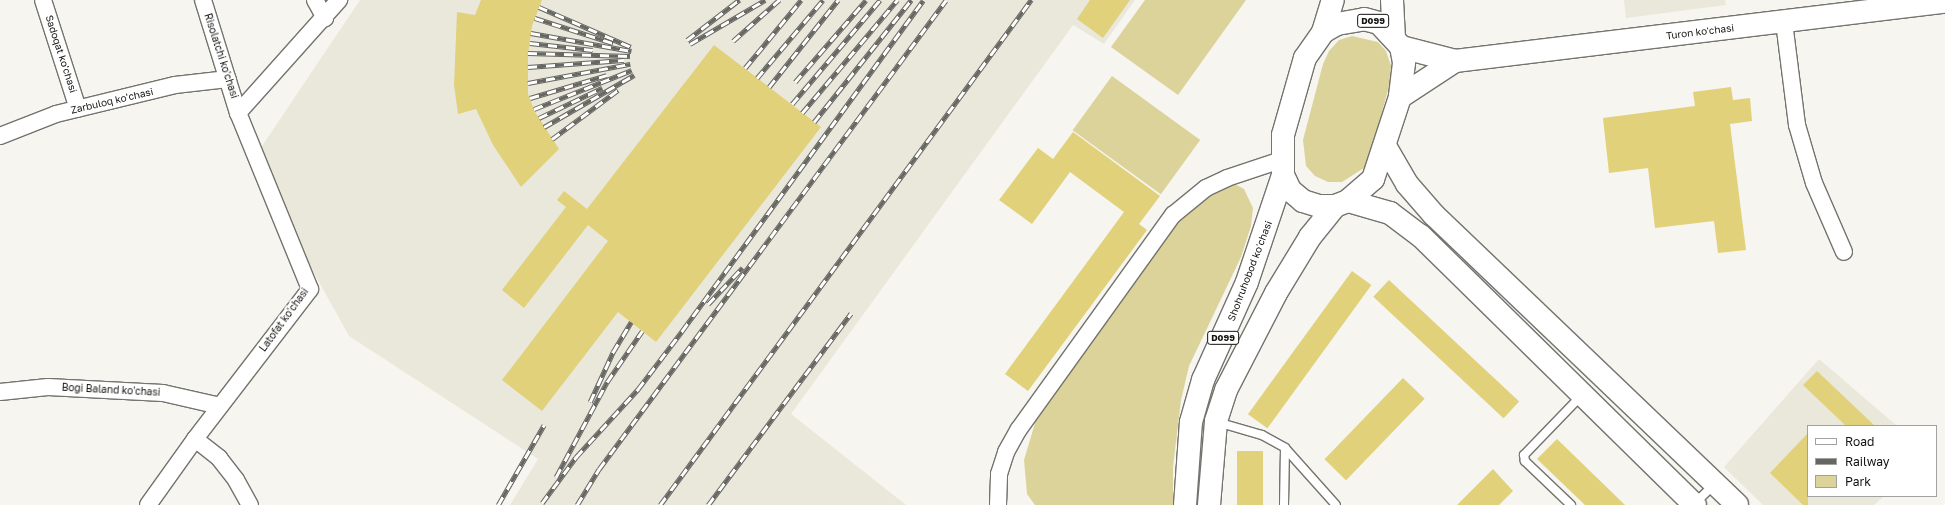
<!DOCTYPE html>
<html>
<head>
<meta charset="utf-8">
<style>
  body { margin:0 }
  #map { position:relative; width:1945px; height:505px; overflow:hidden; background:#f6f5ef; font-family:"Golos Text",sans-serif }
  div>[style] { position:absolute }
  .built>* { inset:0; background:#eae8db }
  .green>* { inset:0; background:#dcd39a; transform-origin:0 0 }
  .building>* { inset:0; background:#e0d17a; transform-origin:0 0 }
  .roads { filter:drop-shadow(1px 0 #74736e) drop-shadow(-1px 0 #74736e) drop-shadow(0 1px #74736e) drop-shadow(0 -1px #74736e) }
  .service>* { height:8px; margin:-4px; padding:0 4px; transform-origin:4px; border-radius:4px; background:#fff }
  .minor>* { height:16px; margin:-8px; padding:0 8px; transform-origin:8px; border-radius:8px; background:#fff }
  .secondary>* { height:22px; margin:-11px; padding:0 11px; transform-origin:11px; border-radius:11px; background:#fff }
  .primary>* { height:22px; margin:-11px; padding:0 11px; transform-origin:11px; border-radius:11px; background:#fff }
  .trunk>* { height:22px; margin:-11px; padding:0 11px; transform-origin:11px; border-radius:11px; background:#fff }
  .rail>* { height:4.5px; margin-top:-2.25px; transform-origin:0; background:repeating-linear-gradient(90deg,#fff 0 9px,#666662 0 18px); box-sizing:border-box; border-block:1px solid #666662 }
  span { translate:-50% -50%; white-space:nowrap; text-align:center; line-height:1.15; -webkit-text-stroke:3.5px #fff; paint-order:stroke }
  .shield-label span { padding:1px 3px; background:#fff; border:1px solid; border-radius:3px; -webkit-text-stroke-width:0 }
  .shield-label { font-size:9px; color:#131311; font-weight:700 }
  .street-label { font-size:10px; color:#131311 }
  .legend { position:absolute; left:1807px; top:425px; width:130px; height:72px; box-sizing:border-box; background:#fff; border:1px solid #a1a1a0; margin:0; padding:5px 7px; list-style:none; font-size:12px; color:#131311 }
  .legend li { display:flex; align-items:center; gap:8px; height:20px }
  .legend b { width:20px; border:1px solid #a1a1a0 }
</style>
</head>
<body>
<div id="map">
  <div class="built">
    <div style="clip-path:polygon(360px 0,1135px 0,1104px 44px,1073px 25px,791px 414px,906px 505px,510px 505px,538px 459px,349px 336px,252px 161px)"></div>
    <div style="clip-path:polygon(1624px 0,1725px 0,1726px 5px,1626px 18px)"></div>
    <div style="clip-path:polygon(1819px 359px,1897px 426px,1808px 426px,1808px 496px,1884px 496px,1874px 505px,1763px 505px,1724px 467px)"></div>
  </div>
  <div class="green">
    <div style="clip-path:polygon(1145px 0,1246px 0,1178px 95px,1111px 47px)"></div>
    <div style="clip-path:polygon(1352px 36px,1378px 42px,1386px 51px,1391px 66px,1390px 82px,1370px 158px,1364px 168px,1342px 182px,1328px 182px,1315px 176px,1306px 166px,1303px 140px,1323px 64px,1329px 51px,1339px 40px)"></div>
    <div style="left:1112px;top:76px;width:109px;height:67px;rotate:36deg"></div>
    <div style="clip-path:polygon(1231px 182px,1244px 189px,1253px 208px,1251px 226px,1241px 257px,1189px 366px,1181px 400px,1173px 467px,1173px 505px,1035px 505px,1027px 494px,1024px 460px,1036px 420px,1066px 368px,1187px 209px,1215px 186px)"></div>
  </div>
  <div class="building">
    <div style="clip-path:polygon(481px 0,542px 0,532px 26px,528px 55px,528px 94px,535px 112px,559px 149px,521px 187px,493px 145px,476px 109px,458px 114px,454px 85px,457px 12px,475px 15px)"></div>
    <div style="clip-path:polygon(1090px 0,1130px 0,1103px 38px,1077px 19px)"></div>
    <div style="clip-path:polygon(714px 45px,821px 127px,656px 342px,618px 312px,542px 411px,502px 380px,608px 241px,588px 225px,524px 308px,502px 290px,566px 207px,557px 200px,564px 191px,587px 209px)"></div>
    <div style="clip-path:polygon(1731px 87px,1733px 100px,1750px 98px,1752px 121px,1730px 124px,1746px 250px,1718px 253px,1714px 221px,1655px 228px,1648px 168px,1609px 173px,1603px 118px,1695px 106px,1693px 92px)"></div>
    <div style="clip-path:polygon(1073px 132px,1160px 196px,1139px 224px,1147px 230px,1028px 391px,1005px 374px,1124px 212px,1070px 172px,1032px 224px,999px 200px,1038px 148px,1053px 159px)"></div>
    <div style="left:1352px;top:271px;width:24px;height:177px;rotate:36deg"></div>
    <div style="left:1389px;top:280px;width:178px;height:23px;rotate:43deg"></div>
    <div style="clip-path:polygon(1817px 371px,1875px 426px,1846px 426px,1803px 385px)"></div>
    <div style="left:1403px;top:378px;width:30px;height:113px;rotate:44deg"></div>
    <div style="clip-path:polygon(1808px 433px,1808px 505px,1803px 505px,1770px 473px)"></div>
    <div style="clip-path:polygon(1557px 439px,1625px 505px,1585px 505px,1537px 459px)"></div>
    <div style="left:1237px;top:451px;width:26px;height:54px"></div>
    <div style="clip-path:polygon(1493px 469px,1513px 491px,1499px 505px,1457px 505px)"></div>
  </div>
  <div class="roads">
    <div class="service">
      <div style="left:1217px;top:422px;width:47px;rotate:16.1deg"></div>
      <div style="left:1262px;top:435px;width:26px;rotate:29deg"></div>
      <div style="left:1285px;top:448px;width:76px;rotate:48.2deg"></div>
      <div style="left:1694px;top:504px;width:29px;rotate:-44deg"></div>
      <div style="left:1284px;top:505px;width:57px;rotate:-89deg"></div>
      <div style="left:1571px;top:505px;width:64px;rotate:-136.3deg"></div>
      <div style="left:1525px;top:461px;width:6px;rotate:-99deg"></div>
      <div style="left:1524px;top:455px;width:83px;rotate:-46deg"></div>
    </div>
    <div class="minor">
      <div style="left:43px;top:0;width:114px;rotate:72.2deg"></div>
      <div style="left:315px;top:0;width:21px;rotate:61deg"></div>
      <div style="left:1784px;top:22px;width:104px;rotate:82.8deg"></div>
      <div style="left:1797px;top:125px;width:60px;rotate:73.7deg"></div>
      <div style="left:1814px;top:183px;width:75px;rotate:66.5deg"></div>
      <div style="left:238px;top:113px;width:152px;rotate:-48.2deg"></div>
      <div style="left:0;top:136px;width:60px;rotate:-21.4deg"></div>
      <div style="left:56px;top:114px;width:122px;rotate:-13.7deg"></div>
      <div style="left:175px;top:85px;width:53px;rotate:-6.5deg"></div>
      <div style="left:0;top:392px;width:48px;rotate:-5.9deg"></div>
      <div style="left:48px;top:387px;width:115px;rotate:3deg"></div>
      <div style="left:163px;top:393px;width:58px;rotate:12.8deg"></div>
      <div style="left:195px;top:439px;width:31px;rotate:38deg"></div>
      <div style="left:219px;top:458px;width:28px;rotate:52deg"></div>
      <div style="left:236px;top:480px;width:29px;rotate:61deg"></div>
      <div style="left:148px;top:505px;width:81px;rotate:-54.5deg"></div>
      <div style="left:195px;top:439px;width:189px;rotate:-52.5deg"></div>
      <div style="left:310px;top:289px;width:190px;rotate:-112.2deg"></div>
      <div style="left:238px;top:113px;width:118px;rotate:-107.2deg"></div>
      <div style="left:998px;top:505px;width:31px;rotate:-88deg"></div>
      <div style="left:999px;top:474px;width:23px;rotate:-72deg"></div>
      <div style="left:1006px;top:452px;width:26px;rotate:-61deg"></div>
      <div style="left:1019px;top:429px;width:264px;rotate:-54.3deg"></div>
      <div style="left:1173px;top:215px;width:43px;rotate:-39.3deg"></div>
      <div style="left:1206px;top:188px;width:23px;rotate:-25deg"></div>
      <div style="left:1227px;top:178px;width:57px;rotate:-18.4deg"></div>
    </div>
    <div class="secondary">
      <div style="left:1401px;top:47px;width:56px;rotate:14.5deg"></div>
      <div style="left:1455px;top:61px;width:494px;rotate:-6.9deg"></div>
      <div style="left:1400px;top:97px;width:66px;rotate:-33.2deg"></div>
    </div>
    <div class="primary">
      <div style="left:1385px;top:146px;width:44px;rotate:59.9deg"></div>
      <div style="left:1407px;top:184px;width:41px;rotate:48.9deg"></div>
      <div style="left:1434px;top:215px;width:419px;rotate:43.7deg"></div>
      <div style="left:1348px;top:201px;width:44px;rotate:15.9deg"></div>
      <div style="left:1390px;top:213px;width:39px;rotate:37deg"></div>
      <div style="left:1421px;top:236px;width:384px;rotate:44.5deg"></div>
    </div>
    <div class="trunk">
      <div style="left:1392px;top:0;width:37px;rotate:87deg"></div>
      <div style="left:1364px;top:19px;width:16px;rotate:15deg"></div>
      <div style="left:1379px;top:23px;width:33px;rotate:47deg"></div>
      <div style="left:1401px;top:47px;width:16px;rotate:79deg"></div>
      <div style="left:1404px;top:63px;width:34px;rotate:97deg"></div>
      <div style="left:1400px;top:97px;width:86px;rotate:108.2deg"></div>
      <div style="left:1373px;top:179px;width:33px;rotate:139deg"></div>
      <div style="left:1348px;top:201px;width:14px;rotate:159deg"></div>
      <div style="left:1335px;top:206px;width:16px;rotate:180deg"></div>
      <div style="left:1319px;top:206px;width:17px;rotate:-163deg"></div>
      <div style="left:1303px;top:201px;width:17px;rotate:-140deg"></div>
      <div style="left:1290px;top:190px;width:17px;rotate:-115deg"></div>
      <div style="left:1283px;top:175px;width:40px;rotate:-90deg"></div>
      <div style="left:1283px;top:135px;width:80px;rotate:-74.1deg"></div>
      <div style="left:1305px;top:58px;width:32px;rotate:-55deg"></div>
      <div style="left:1323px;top:32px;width:16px;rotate:-30deg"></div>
      <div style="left:1337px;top:24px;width:27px;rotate:-10deg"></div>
      <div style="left:1323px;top:32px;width:34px;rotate:-73deg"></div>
      <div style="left:1185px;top:505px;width:83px;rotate:-85.9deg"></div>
      <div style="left:1191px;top:422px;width:44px;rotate:-74.1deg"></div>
      <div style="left:1203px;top:380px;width:107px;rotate:-65.8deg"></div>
      <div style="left:1247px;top:282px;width:113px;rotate:-71.4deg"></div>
      <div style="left:1209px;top:505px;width:84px;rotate:-85.2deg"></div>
      <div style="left:1216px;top:421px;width:33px;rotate:-72deg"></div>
      <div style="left:1226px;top:390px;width:109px;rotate:-62.7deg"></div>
      <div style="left:1276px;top:293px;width:66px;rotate:-58.7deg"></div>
      <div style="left:1310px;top:237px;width:40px;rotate:-51deg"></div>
    </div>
  </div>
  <div class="rail">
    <div style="left:539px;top:7px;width:100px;rotate:23.5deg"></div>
    <div style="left:535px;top:18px;width:82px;rotate:17.8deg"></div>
    <div style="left:531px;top:33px;width:102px;rotate:10.2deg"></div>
    <div style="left:687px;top:40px;width:66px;rotate:-37.6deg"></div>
    <div style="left:733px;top:41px;width:62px;rotate:-41.7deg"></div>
    <div style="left:530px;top:43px;width:63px;rotate:6.3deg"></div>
    <div style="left:690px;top:44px;width:87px;rotate:-30.4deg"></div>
    <div style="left:528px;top:53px;width:102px;rotate:1.7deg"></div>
    <div style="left:528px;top:67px;width:96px;rotate:-4.2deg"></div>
    <div style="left:745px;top:68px;width:88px;rotate:-50.5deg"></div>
    <div style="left:757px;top:78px;width:102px;rotate:-49.8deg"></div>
    <div style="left:795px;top:82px;width:108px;rotate:-49.1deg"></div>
    <div style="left:528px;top:83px;width:104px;rotate:-10.6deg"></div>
    <div style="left:769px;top:87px;width:111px;rotate:-51.6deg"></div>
    <div style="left:530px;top:98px;width:80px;rotate:-16.6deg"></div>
    <div style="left:792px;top:104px;width:136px;rotate:-49.8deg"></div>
    <div style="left:534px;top:109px;width:105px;rotate:-21.7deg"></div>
    <div style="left:802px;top:113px;width:148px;rotate:-49.9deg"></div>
    <div style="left:539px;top:118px;width:70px;rotate:-25.5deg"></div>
    <div style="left:814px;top:122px;width:156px;rotate:-51.5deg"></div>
    <div style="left:544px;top:127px;width:104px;rotate:-30deg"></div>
    <div style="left:552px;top:139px;width:82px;rotate:-36.6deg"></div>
    <div style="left:708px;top:304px;width:50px;rotate:-46.6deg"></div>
    <div style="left:590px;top:402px;width:55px;rotate:-65.3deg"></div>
    <div style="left:613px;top:352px;width:35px;rotate:-59deg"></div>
    <div style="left:556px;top:477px;width:108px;rotate:-61.8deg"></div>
    <div style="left:607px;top:382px;width:62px;rotate:-55.5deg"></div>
    <div style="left:542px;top:503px;width:57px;rotate:-53.5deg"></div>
    <div style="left:576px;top:457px;width:92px;rotate:-47.6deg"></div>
    <div style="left:638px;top:389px;width:73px;rotate:-52.8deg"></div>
    <div style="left:682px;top:331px;width:409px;rotate:-53.9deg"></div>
    <div style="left:498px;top:505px;width:92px;rotate:-60.1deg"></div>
    <div style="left:577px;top:505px;width:42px;rotate:-58.6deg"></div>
    <div style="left:599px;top:469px;width:583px;rotate:-53.5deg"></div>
    <div style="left:660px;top:505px;width:627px;rotate:-53.7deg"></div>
    <div style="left:708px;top:505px;width:239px;rotate:-53.3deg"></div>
  </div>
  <div class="shield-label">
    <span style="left:1373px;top:21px">D099</span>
    <span style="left:1223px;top:338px">D099</span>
  </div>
  <div class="street-label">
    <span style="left:1700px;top:32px;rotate:-7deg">Turon ko'chasi</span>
    <span style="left:61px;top:54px;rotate:72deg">Sadoqat ko'chasi</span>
    <span style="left:221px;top:56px;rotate:72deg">Risolatchi ko'chasi</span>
    <span style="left:112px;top:101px;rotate:-13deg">Zarbuloq ko'chasi</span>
    <span style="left:1250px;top:271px;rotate:-69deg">Shohruhobod koʻchasi</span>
    <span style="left:284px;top:320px;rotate:-54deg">Latofat ko'chasi</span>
    <span style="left:111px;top:390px;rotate:3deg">Bogi Baland ko'chasi</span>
  </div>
  <ul class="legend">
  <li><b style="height:5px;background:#fff"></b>Road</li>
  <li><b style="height:5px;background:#666662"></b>Railway</li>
  <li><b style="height:11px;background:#dcd39a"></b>Park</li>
  </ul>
</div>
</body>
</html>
